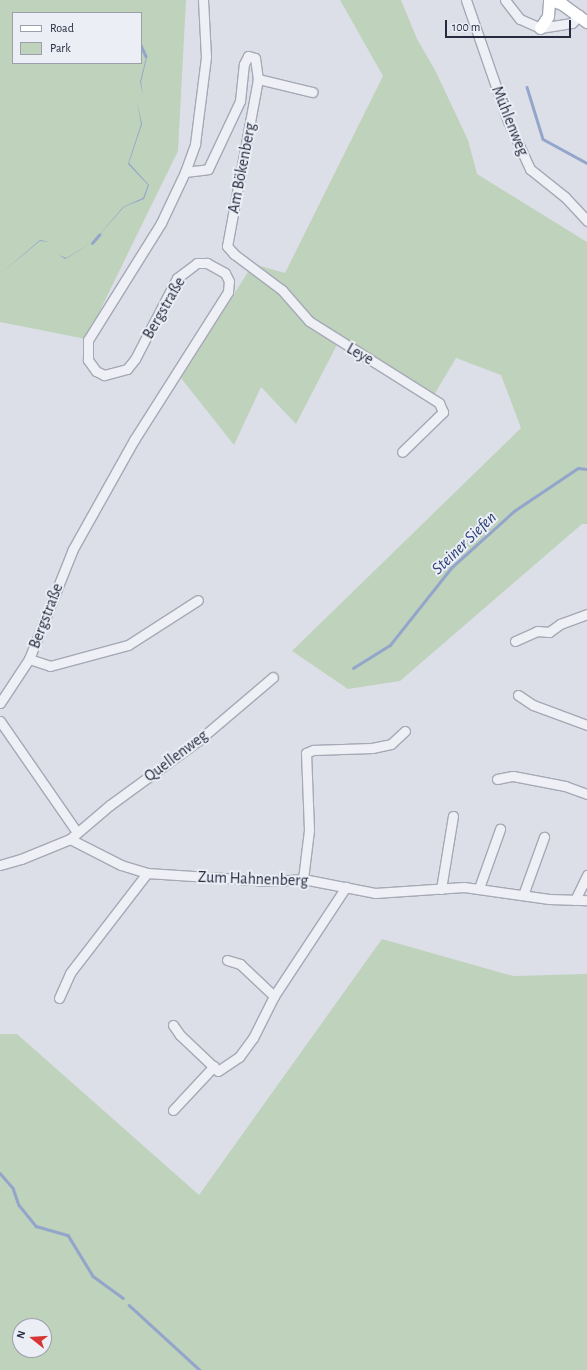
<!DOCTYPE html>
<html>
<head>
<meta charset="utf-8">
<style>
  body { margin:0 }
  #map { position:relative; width:587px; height:1370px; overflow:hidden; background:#dcdfe7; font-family:"Alegreya Sans",sans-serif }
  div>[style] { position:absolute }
  .green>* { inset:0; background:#bed2bc }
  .water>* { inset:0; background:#93a5cb }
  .stream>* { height:2.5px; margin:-1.25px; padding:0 1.25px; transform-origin:1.25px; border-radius:1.25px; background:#93a5cb }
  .roads { filter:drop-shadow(1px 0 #a5a9b5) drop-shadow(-1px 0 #a5a9b5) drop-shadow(0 1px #a5a9b5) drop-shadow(0 -1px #a5a9b5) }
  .minor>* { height:9px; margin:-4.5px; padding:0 4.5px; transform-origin:4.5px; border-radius:4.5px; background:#eff0f6 }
  .major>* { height:11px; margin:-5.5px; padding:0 5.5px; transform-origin:5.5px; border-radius:5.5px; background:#fff }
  span { translate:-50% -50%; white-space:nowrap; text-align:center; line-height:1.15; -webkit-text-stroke:4px #ebeef5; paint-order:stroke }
  .street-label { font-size:16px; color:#252a3f }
  .water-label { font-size:17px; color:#2c4176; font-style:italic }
  .legend { position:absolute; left:12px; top:12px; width:130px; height:52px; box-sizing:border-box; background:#ebeef5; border:1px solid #9ca0ac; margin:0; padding:5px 7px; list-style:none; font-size:12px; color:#252a3f }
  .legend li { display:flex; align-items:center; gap:8px; height:20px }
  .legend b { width:20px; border:1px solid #9ca0ac }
  .north { position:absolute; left:12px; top:1318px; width:40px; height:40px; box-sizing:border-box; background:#ebeef5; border:1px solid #9ca0ac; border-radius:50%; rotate:287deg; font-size:11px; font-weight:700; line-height:16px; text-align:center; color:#252a3f }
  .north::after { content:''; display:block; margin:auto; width:14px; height:18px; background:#d83635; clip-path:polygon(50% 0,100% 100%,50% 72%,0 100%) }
  .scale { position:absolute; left:445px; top:20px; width:126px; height:18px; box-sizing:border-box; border:2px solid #252a3f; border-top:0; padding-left:5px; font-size:12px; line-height:14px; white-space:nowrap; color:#252a3f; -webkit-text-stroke:3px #ebeef5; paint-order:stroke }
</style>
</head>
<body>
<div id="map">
  <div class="green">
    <div style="clip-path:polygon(evenodd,0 0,186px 0,178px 151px,86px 339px,0 322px,0 0,13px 13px,141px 13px,141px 63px,13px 63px,13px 13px)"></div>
    <div style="clip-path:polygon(340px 0,401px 0,417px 39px,435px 70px,468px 140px,477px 174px,587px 242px,587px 524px,582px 524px,400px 681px,348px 689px,292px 651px,521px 428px,501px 375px,456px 358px,434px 395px,341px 337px,296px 424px,261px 387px,234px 445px,181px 378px,253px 264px,285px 273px,383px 76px)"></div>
    <div style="clip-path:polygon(evenodd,382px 939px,513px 976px,587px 974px,587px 1370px,0 1370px,0 1034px,17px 1034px,199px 1195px,382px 939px,20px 1326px,44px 1326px,44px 1350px,20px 1350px,20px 1326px)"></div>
  </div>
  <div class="water">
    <div style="clip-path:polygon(141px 43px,147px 57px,141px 82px,143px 95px,137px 101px,142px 124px,129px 163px,149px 185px,144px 199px,124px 207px,93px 242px,67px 258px,65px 259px,59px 255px,50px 242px,40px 241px,0 274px,40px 240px,50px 242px,59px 255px,66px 258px,93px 242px,123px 207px,143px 198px,148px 185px,128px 164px,141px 124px,137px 101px,143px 95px,140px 82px,146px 58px)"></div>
  </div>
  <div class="stream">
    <div style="left:141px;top:45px;width:12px;rotate:66deg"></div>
    <div style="left:527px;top:87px;width:54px;rotate:72.9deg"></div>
    <div style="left:543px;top:139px;width:50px;rotate:28.6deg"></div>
    <div style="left:92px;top:243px;width:11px;rotate:-49deg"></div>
    <div style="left:353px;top:668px;width:44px;rotate:-31.9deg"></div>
    <div style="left:390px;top:645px;width:98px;rotate:-51.6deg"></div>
    <div style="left:451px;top:568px;width:85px;rotate:-42.1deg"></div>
    <div style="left:514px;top:511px;width:77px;rotate:-33.9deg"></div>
    <div style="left:578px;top:468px;width:9px;rotate:6deg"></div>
    <div style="left:0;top:1173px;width:20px;rotate:49deg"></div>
    <div style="left:13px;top:1188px;width:18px;rotate:71deg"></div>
    <div style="left:19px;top:1205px;width:27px;rotate:51deg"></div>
    <div style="left:36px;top:1226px;width:33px;rotate:16deg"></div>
    <div style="left:68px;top:1235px;width:48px;rotate:58.6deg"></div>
    <div style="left:93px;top:1276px;width:37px;rotate:36deg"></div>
    <div style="left:129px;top:1305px;width:96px;rotate:42.5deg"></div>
  </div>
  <div class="roads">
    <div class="minor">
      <div style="left:466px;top:0;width:128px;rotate:70.9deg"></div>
      <div style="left:508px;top:121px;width:53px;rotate:65.4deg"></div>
      <div style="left:530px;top:169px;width:45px;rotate:38.7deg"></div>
      <div style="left:565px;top:197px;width:33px;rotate:47deg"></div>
      <div style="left:505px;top:0;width:24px;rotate:52deg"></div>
      <div style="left:520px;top:19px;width:22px;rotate:24deg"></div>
      <div style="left:540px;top:28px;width:32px;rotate:-9deg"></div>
      <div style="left:572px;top:23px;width:11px;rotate:-49deg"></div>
      <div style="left:258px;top:79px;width:56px;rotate:13.5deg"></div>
      <div style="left:185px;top:172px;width:23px;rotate:-7deg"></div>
      <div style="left:208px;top:169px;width:75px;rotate:-64.8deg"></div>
      <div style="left:240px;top:101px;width:37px;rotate:-84deg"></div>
      <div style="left:244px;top:64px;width:9px;rotate:-63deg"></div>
      <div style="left:248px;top:56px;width:7px;rotate:16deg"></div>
      <div style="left:255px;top:58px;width:21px;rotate:82deg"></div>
      <div style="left:258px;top:79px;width:170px;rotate:100.5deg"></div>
      <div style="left:227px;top:246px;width:11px;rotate:49deg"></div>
      <div style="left:234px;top:254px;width:60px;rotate:36.9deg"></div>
      <div style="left:282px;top:290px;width:41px;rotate:48.9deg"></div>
      <div style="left:309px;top:321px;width:154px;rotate:32.2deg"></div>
      <div style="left:439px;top:403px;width:10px;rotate:66deg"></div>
      <div style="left:443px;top:412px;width:57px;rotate:135.7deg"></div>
      <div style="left:515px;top:641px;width:24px;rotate:-24deg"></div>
      <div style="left:537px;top:631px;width:12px;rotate:5deg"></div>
      <div style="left:549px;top:632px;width:14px;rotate:-36deg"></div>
      <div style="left:560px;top:624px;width:29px;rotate:-20deg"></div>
      <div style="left:29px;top:659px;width:22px;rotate:18deg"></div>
      <div style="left:50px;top:666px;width:81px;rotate:-15.1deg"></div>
      <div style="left:128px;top:645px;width:83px;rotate:-32.7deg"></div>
      <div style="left:518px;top:695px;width:18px;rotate:34deg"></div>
      <div style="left:533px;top:705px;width:58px;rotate:20.3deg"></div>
      <div style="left:0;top:703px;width:53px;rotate:-56.6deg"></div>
      <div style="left:29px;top:659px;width:118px;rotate:-68.2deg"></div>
      <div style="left:73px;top:549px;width:125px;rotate:-60.8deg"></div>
      <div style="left:134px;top:440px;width:175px;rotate:-57.6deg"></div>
      <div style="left:228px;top:292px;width:11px;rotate:-85deg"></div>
      <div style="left:229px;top:281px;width:9px;rotate:-117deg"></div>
      <div style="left:225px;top:273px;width:21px;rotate:-151deg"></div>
      <div style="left:207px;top:263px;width:10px;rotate:180deg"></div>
      <div style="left:197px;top:263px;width:25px;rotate:143deg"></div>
      <div style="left:177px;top:278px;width:91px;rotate:117.4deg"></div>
      <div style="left:135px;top:359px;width:13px;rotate:129deg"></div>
      <div style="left:127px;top:369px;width:24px;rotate:165deg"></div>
      <div style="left:104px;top:375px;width:9px;rotate:-153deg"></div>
      <div style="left:96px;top:371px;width:14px;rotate:-126deg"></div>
      <div style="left:88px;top:360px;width:20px;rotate:-90deg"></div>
      <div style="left:88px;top:340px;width:138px;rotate:-58deg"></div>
      <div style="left:161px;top:223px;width:56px;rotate:-64.8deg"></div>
      <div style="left:185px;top:172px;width:30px;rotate:-70deg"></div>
      <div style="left:195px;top:144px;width:88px;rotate:-82.8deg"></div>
      <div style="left:206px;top:57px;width:57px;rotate:-93deg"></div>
      <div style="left:0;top:721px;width:135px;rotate:55.3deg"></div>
      <div style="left:497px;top:779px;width:16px;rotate:-11deg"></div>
      <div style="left:513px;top:776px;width:53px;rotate:10.9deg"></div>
      <div style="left:565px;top:786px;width:23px;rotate:20deg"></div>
      <div style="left:70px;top:839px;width:52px;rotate:-40.4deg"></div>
      <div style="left:110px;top:805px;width:110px;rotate:-36.1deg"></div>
      <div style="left:199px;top:740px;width:97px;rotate:-40.4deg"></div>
      <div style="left:0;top:865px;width:22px;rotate:-16deg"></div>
      <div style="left:21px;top:859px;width:53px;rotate:-22.2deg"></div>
      <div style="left:70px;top:839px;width:57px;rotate:27deg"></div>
      <div style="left:121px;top:865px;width:27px;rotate:17deg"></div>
      <div style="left:147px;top:873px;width:123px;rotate:3.7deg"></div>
      <div style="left:270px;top:881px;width:33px;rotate:-3deg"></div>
      <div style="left:303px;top:879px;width:73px;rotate:11deg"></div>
      <div style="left:375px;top:893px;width:89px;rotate:-3.9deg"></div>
      <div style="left:464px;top:887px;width:86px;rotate:8deg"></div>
      <div style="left:549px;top:899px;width:38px;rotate:2deg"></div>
      <div style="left:303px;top:879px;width:49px;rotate:-83deg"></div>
      <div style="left:309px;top:830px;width:77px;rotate:-92.2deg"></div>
      <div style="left:306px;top:753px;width:8px;rotate:-23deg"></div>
      <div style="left:313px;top:750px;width:59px;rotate:-1.9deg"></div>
      <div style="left:372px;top:748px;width:19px;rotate:-12deg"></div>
      <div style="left:391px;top:744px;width:19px;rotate:-43deg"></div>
      <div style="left:479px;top:888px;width:63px;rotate:-70.4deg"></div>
      <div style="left:441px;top:889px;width:74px;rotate:-80.7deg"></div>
      <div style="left:523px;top:895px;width:62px;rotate:-70.1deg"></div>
      <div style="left:575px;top:900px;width:28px;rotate:-64deg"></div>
      <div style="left:227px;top:960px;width:14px;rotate:17deg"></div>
      <div style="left:240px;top:964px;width:47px;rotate:43.3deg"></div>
      <div style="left:59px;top:998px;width:27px;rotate:-66deg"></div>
      <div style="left:70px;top:973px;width:126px;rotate:-52.4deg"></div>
      <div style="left:173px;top:1025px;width:12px;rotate:55deg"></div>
      <div style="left:180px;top:1035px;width:52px;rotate:43.5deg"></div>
      <div style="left:218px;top:1071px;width:25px;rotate:-34deg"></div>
      <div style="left:239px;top:1057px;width:24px;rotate:-54deg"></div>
      <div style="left:253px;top:1038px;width:47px;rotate:-63.4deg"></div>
      <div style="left:274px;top:996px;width:131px;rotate:-56.6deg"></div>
      <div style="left:173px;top:1110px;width:60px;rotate:-47deg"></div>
    </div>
    <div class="major">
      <div style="left:551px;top:0;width:12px;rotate:20deg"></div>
      <div style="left:562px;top:4px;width:31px;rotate:36deg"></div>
      <div style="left:540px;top:28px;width:14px;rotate:-56deg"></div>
      <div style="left:548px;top:16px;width:16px;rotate:-86deg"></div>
    </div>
  </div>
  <div class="street-label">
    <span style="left:510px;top:121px;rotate:68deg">Mühlenweg</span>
    <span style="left:242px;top:168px;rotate:-79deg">Am Bökenberg</span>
    <span style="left:164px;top:308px;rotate:-60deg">Bergstraße</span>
    <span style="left:360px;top:354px;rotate:29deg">Leye</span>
    <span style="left:46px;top:616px;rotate:-69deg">Bergstraße</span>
    <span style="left:176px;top:756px;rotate:-37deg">Quellenweg</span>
    <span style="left:253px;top:879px;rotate:2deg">Zum Hahnenberg</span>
  </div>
  <div class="water-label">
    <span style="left:464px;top:543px;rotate:-44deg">Steiner Siefen</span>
  </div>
  <ul class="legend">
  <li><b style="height:5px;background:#fff"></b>Road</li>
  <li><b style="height:11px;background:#bed2bc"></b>Park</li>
  </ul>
  <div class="north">N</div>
  <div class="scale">100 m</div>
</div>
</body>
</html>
